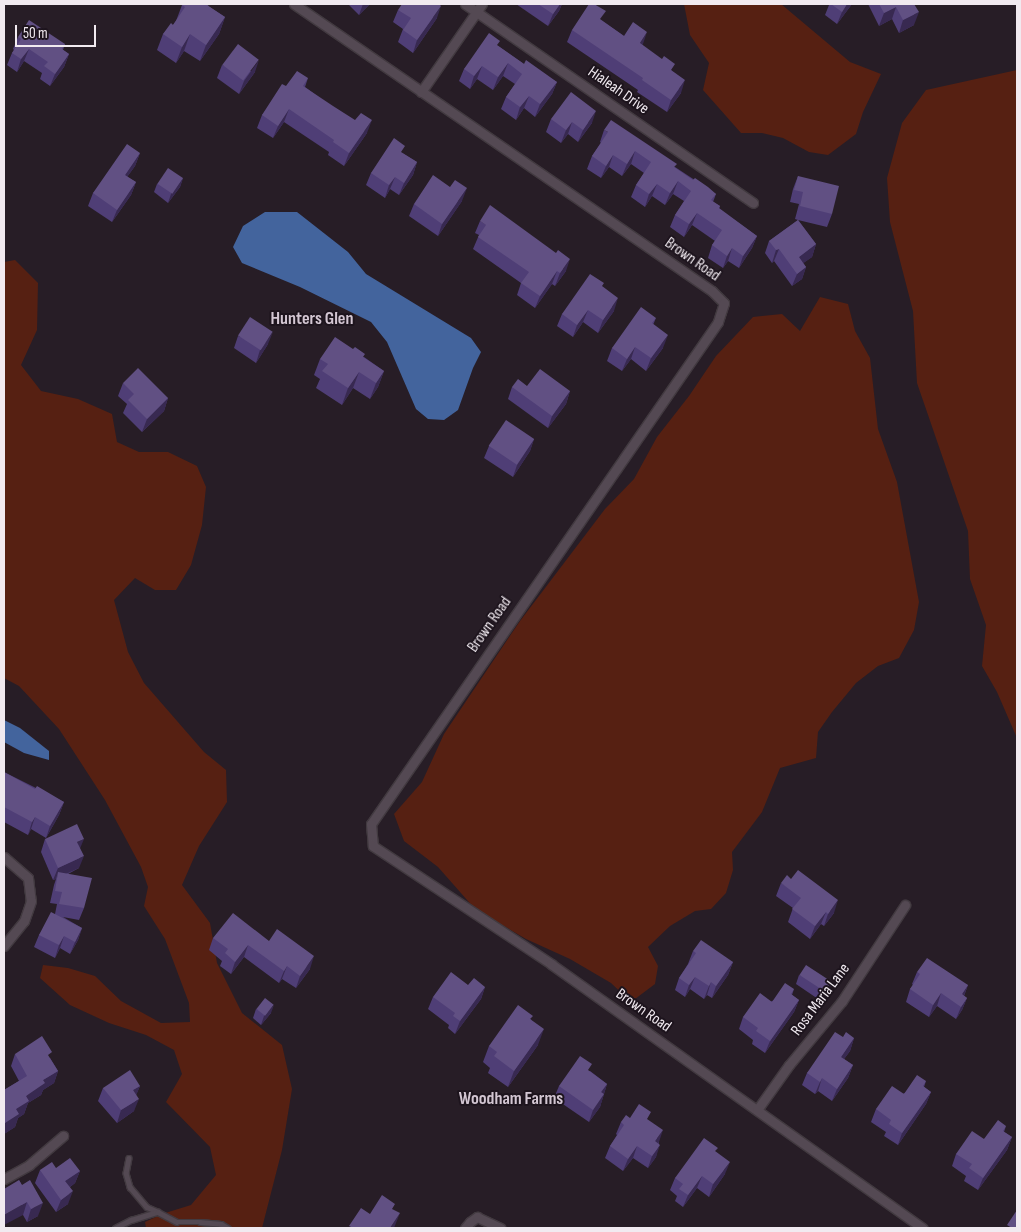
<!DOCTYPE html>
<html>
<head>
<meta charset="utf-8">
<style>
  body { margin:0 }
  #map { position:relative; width:1021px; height:1232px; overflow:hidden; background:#271d26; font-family:"Sofia Sans Condensed",sans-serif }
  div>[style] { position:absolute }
  .green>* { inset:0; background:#562012 }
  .water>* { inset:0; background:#43649d }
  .roads { filter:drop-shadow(1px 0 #423a40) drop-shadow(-1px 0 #423a40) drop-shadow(0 1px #423a40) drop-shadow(0 -1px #423a40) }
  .service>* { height:4.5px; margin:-2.25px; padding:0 2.25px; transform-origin:2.25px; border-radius:2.25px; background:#544953 }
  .minor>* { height:9px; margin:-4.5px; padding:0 4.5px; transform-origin:4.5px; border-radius:4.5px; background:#544953 }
  .wall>* { inset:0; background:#4f3e76 }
  .shaded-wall>* { inset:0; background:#382951 }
  .building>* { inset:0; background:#615083; transform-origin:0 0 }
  span { translate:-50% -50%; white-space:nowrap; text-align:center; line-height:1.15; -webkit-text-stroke:4px #1d141d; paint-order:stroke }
  .street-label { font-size:16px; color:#f1eaf0 }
  .neighbourhood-label { font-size:18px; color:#d3c6d2; font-weight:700 }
  .frame { position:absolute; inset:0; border:5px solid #f1eaf0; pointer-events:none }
  .scale { position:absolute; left:15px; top:25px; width:81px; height:22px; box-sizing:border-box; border:2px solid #f1eaf0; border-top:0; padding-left:6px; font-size:15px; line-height:18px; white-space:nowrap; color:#f1eaf0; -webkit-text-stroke:4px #1d141d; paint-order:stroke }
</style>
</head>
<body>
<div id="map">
  <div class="green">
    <div style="clip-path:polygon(684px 4px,781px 4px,850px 62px,881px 74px,863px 112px,856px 134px,828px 155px,809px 152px,783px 138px,762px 133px,741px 133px,703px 90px,709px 63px,690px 35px)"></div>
    <div style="clip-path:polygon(1017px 70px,1017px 738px,997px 692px,982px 666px,986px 625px,970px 579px,968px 531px,917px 383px,913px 311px,890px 222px,887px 178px,902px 123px,926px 90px)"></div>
    <div style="clip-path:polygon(15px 260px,38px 283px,37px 330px,21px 365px,41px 391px,78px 399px,112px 414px,117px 442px,139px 452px,168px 452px,197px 466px,206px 487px,202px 525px,191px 565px,176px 590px,155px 590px,135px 578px,114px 600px,128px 652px,144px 683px,204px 752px,226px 770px,227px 802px,199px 846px,182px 885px,210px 923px,217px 963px,242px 1013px,282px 1045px,292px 1089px,282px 1150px,262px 1228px,146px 1228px,145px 1222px,162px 1214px,191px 1205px,216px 1175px,210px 1147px,166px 1102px,182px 1074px,174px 1050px,146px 1035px,109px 1023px,70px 1005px,40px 978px,43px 965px,68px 968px,95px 976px,121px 1001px,161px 1023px,190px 1022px,189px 1003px,165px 939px,144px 906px,148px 887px,141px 867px,105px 800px,59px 729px,19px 686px,4px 678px,4px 262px)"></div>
    <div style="clip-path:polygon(820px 297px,848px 304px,855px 331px,870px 358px,878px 429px,897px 482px,919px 602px,914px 630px,899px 658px,878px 666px,856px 683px,832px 712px,818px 732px,816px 758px,780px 768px,762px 812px,732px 852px,733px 870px,726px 893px,711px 909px,695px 911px,670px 926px,648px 947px,658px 966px,655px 984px,631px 1002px,611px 983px,570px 959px,526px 939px,475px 909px,438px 867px,404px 841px,394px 814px,422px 782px,444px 734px,520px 621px,605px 509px,634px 479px,657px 437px,689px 396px,716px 356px,753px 317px,782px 314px,800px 331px)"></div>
  </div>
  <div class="water">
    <div style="clip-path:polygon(265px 212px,297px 212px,348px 252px,366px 274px,471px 338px,481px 352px,473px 368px,458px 410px,444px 420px,428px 419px,416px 409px,387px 342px,371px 322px,300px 287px,242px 263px,233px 247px,243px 226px)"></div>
    <div style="clip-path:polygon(4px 720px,20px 728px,49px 751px,49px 760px,24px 753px,4px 742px)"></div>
  </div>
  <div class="roads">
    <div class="service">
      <div style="left:129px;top:1158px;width:15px;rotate:101deg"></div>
      <div style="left:126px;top:1173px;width:15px;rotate:74deg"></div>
      <div style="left:130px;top:1187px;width:26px;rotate:50deg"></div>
      <div style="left:147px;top:1207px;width:12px;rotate:24deg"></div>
      <div style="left:115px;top:1228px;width:18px;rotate:-27deg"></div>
      <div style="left:131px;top:1220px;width:28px;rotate:-17deg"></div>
      <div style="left:158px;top:1212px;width:21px;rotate:28deg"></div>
      <div style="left:177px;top:1222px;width:23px"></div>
      <div style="left:200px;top:1222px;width:21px;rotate:5deg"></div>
      <div style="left:221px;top:1224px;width:8px;rotate:30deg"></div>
    </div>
    <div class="minor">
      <div style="left:294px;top:4px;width:507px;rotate:34.47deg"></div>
      <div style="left:712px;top:291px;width:17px;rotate:45deg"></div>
      <div style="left:724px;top:303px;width:20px;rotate:108deg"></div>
      <div style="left:718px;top:322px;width:610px;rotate:124.65deg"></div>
      <div style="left:371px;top:824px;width:22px;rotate:85deg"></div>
      <div style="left:373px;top:846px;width:214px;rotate:33.5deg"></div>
      <div style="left:551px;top:964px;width:456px;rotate:35.4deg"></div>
      <div style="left:465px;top:4px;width:350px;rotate:34.6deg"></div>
      <div style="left:421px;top:92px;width:107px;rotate:-55.3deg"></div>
      <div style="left:4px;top:857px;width:32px;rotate:41deg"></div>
      <div style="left:28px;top:878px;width:23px;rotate:83deg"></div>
      <div style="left:31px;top:901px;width:21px;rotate:109deg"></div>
      <div style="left:24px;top:921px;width:32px;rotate:129deg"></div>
      <div style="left:757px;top:1110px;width:55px;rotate:-54.6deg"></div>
      <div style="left:789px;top:1065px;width:83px;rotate:-50.4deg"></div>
      <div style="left:842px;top:1001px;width:115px;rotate:-56.7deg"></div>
      <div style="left:4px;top:1179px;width:29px;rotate:-29deg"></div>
      <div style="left:29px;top:1165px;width:45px;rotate:-40.5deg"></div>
      <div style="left:465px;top:1228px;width:8px;rotate:-50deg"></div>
      <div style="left:470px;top:1222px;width:9px;rotate:-36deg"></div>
      <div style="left:477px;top:1217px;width:26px;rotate:25deg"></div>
    </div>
  </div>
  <div class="wall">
    <div style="clip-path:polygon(209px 4px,208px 6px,225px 17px,219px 34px,200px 61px,184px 51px,176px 63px,157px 50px,163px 34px,173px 25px,176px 21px,182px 5px)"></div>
    <div style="clip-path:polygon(348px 4px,370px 4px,359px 15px)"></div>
    <div style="clip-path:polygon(516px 4px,562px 4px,559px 11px,548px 26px)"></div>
    <div style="clip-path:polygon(828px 4px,852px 4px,837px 24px,825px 15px,829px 5px)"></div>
    <div style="clip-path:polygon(868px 4px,914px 4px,914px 25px,899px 33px,892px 19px,879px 26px)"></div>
    <div style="clip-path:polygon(398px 10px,437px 18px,413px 53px,398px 42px,403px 29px,393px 22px)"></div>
    <div style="clip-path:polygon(602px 21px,624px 36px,642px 45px,672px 71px,681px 93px,667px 112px,637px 92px,638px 90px,567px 42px,572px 30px)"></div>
    <div style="clip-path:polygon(18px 37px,65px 44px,63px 50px,69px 54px,64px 67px,50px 86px,40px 79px,42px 73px,24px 61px,17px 72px,7px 65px,12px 53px,14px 50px,13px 49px)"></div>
    <div style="clip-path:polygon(498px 46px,524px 64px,557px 82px,552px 94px,535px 117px,524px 108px,516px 120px,501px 109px,506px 97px,515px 84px,503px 76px,493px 90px,477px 79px,470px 89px,459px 81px,464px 69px)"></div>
    <div style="clip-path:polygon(222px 65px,255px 72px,239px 94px,217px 78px)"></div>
    <div style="clip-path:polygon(308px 78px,305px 87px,367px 133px,344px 166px,328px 155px,329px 152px,284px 122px,273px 138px,257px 128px,262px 115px,286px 86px)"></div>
    <div style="clip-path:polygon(551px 119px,592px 123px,578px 142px,568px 134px,561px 143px,546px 132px)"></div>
    <div style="clip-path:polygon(604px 130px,675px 167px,716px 194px,713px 202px,720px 206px,719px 209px,757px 236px,752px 248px,739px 268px,728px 261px,723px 268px,708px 258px,712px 245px,715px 241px,692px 225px,684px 237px,670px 227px,675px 215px,684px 201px,673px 194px,665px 205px,652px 196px,645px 207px,631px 197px,636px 185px,644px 173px,631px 164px,622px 176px,609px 167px,601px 178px,587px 169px,592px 156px,601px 143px,600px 142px)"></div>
    <div style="clip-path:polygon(140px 153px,135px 166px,127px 177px,136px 182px,131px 195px,112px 222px,88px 206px,93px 193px)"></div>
    <div style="clip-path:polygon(402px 153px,417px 162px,413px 175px,399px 195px,390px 189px,385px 198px,366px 185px,371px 173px)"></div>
    <div style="clip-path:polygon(798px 176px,832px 214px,827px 227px,798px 220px,816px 244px,812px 257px,803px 263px,806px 267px,802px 279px,792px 286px,774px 261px,772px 263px,765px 253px,769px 241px,798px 220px,795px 219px,799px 204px,790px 202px,793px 189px)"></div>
    <div style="clip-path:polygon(183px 178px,180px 187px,168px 203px,154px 192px,157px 184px)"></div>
    <div style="clip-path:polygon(462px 201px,438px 236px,409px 216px,414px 204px)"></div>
    <div style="clip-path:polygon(480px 221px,566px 271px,555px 286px,552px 284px,535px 308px,517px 295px,521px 283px,473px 249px,479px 235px,475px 233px)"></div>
    <div style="clip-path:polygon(602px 287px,614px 311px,598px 333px,583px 322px,573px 337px,557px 326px,562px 314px)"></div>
    <div style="clip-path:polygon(656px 318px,653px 325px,663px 348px,646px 371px,631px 359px,622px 371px,607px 361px,612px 348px)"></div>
    <div style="clip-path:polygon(238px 336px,268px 344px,256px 363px,234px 348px)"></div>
    <div style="clip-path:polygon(364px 357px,384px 371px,378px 387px,370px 399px,353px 388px,342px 405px,316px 388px,320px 379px,314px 375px,320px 359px)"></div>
    <div style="clip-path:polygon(123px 383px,168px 398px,164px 411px,142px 432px,123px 413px,127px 404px,118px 396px)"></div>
    <div style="clip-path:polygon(527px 386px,570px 391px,566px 404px,548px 428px,508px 399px,512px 387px)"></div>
    <div style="clip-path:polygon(534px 439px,530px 451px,513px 477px,484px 458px,489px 446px)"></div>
    <div style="clip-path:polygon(4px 772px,64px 802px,59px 815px,46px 838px,31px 829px,28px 835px,4px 822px)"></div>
    <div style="clip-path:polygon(45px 839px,80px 849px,79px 868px,68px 874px,84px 908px,79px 920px,63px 917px,82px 928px,78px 940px,70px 954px,60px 948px,55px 958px,34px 947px,39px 935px,55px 914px,57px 904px,50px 903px,54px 885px,56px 879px,53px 880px,41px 852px)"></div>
    <div style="clip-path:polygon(781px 883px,834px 913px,824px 926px,821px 924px,810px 939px,788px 922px,793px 908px,776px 896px)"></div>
    <div style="clip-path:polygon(213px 938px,269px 941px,310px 969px,296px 988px,282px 979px,279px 983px,244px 957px,231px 974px,220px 966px,222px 961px,209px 950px)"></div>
    <div style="clip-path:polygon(693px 951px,733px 962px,728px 975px,712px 998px,707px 995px,704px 999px,690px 989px,685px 997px,675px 990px,679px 978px,688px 964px)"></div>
    <div style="clip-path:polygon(917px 972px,968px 985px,964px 996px,967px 998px,962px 1010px,956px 1019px,937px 1006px,929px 1017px,906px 1002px,910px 989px,913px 985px,912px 984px)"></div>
    <div style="clip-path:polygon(799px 975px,832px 982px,829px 991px,821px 1001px,796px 984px)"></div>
    <div style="clip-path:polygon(485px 987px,481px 999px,455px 1034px,448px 1028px,449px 1025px,428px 1009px,433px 997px)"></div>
    <div style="clip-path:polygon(794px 989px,792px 995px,799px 1000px,794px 1012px,765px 1053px,752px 1044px,753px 1040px,739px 1029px,743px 1017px)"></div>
    <div style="clip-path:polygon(256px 1009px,271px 1013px,261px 1025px,253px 1018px)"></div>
    <div style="clip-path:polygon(531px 1019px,538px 1045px,508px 1087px,488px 1073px,490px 1068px,483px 1062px,489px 1046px)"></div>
    <div style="clip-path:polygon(843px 1037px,854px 1038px,850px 1051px,844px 1059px,853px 1065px,848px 1078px,832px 1101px,818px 1091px,815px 1094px,802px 1085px,807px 1073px)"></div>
    <div style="clip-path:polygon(15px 1054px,50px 1058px,58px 1071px,54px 1083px,43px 1090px,41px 1095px,28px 1103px,24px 1114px,18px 1118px,15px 1127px,4px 1134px,4px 1090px,19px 1081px,11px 1066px)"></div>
    <div style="clip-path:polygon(590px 1071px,607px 1084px,600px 1107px,589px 1122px,554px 1098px,559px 1086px)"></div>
    <div style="clip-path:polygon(926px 1081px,924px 1087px,931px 1092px,926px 1104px,898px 1145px,884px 1136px,886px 1132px,871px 1122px,876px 1109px)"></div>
    <div style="clip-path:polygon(140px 1086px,136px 1095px,134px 1111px,117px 1123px,98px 1101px,103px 1088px)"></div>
    <div style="clip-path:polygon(630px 1118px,648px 1120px,659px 1142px,656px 1157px,648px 1168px,633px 1158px,623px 1171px,605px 1158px,610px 1146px,617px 1135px,616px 1134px,621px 1122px)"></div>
    <div style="clip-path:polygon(1006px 1126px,1004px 1132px,1012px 1137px,1007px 1150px,978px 1190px,964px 1181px,966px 1176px,952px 1166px,956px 1154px,984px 1139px)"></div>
    <div style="clip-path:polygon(716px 1152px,725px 1174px,709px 1197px,697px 1188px,683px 1207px,675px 1201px,677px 1196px,670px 1190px,675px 1178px)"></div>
    <div style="clip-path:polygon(56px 1168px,80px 1171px,75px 1183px,70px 1187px,68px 1204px,56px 1212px,35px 1183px,40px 1170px)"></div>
    <div style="clip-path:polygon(19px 1180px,38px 1216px,27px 1222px,23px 1215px)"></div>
  </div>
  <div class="shaded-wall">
    <div style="clip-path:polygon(363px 4px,370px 4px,359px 15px)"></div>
    <div style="clip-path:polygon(560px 4px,562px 4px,559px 11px,548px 26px,553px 14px)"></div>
    <div style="clip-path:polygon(847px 4px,852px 4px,837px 24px,842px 12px)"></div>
    <div style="clip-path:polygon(441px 6px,437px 18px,413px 53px,417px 40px)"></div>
    <div style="clip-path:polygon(896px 7px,892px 19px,879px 26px,884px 13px)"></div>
    <div style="clip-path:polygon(919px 12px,914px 25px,899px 33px,903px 20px)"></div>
    <div style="clip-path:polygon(225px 17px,219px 34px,200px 61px,206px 45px)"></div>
    <div style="clip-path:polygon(647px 32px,643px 44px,635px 56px,640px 43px)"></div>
    <div style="clip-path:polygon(190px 34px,184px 51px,176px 63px,182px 47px)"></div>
    <div style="clip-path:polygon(29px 49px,24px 61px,17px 72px,21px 59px)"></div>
    <div style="clip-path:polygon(69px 54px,64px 67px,50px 86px,55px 74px)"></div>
    <div style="clip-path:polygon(259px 60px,255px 72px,239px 94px,244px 81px)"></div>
    <div style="clip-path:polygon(508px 63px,503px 76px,493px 90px,498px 77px)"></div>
    <div style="clip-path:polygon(482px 66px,477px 79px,470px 89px,474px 76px)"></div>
    <div style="clip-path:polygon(685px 80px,681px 93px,667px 112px,671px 100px)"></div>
    <div style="clip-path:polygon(557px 82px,552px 94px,535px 117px,540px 104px)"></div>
    <div style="clip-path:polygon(529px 96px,524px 108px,516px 120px,520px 107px)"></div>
    <div style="clip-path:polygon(289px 109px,284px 122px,273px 138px,278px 126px)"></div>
    <div style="clip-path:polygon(596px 111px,592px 123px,578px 142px,583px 130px)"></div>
    <div style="clip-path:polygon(372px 120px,367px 133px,344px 166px,349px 153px)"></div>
    <div style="clip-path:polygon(572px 122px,568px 134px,561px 143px,566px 130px)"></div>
    <div style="clip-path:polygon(635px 151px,631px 164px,622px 176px,627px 164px)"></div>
    <div style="clip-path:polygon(140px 153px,135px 166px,120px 187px,125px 175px)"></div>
    <div style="clip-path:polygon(613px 155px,609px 167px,601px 178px,606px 166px)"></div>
    <div style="clip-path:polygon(417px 162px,413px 175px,399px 195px,404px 183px)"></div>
    <div style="clip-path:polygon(395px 177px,390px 189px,385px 198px,389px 185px)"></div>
    <div style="clip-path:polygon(183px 178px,180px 187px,168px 203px,171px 194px)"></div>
    <div style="clip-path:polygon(678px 181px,673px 194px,665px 205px,670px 193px)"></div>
    <div style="clip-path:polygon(136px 182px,131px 195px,112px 222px,117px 210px)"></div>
    <div style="clip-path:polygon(657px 184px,652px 196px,645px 207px,649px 194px)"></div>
    <div style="clip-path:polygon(467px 188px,462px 201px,438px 236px,442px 224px)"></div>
    <div style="clip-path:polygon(697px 213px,692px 225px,684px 237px,689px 224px)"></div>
    <div style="clip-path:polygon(757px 236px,752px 248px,739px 268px,743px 256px)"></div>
    <div style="clip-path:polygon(816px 244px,812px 257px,794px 270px,799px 257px)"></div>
    <div style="clip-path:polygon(732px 248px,728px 261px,723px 268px,727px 256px)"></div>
    <div style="clip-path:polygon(779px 249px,774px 261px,772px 263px,776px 250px)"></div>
    <div style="clip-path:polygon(570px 259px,566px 271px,555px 286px,560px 273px)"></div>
    <div style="clip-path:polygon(806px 267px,802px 279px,792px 286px,797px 274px)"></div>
    <div style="clip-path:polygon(557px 271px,552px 284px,535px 308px,540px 296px)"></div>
    <div style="clip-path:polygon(618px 298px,614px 311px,598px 333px,603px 320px)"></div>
    <div style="clip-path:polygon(588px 310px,583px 322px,573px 337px,577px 325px)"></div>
    <div style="clip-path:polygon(273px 332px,268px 344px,256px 363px,260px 350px)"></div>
    <div style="clip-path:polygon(668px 335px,663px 348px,646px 371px,651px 358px)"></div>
    <div style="clip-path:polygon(635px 347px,631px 359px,622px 371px,627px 359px)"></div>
    <div style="clip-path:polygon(384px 371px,378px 387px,370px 399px,376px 383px)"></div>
    <div style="clip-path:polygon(359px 372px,353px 388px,342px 405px,348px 388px)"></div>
    <div style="clip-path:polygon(570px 391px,566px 404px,548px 428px,552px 416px)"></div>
    <div style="clip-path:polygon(168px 398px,164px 411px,142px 432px,147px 419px)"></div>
    <div style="clip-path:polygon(534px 439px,530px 451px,513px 477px,517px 465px)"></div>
    <div style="clip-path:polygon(64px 802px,59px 815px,46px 838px,50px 826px)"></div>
    <div style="clip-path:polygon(35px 817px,31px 829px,28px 835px,32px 822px)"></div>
    <div style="clip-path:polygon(84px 839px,79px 851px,77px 842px)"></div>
    <div style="clip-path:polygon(84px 856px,79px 868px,57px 878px,58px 872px,56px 879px,53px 880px,58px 868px)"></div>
    <div style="clip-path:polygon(838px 900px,834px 913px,824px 926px,828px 914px)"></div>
    <div style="clip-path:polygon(826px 912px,821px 924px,810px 939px,815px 926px)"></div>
    <div style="clip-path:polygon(82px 928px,78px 940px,70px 954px,75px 942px)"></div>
    <div style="clip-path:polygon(64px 936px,60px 948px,55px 958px,59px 945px)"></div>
    <div style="clip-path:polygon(248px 945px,244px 957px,231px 974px,235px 962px)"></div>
    <div style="clip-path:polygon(314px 956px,310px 969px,296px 988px,300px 976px)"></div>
    <div style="clip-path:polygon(733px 962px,728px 975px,712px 998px,716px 986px)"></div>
    <div style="clip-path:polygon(287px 966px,282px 979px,279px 983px,284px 971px)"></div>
    <div style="clip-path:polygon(695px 977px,690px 989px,685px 997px,689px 985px)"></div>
    <div style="clip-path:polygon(711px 982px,707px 995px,704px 999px,709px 986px)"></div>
    <div style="clip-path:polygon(832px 982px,829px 991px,821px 1001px,825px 993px)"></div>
    <div style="clip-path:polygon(968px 985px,963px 998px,962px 994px)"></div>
    <div style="clip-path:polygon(485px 987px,481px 999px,455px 1034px,460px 1021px)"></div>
    <div style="clip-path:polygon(941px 993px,937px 1006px,929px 1017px,933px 1005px)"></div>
    <div style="clip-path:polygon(967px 998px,962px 1010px,956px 1019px,961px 1007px)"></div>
    <div style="clip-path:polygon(799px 1000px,794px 1012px,765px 1053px,770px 1041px)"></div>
    <div style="clip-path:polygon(274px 1005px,271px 1013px,261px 1025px,264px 1016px)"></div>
    <div style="clip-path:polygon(544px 1029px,538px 1045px,508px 1087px,514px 1071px)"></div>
    <div style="clip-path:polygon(854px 1038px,850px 1051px,836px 1070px,841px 1057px)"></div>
    <div style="clip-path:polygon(853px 1065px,848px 1078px,832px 1101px,837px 1089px)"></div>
    <div style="clip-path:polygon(58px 1071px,54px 1083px,43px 1090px,41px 1095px,28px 1103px,24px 1114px,18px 1118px,15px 1127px,4px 1134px,4px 1127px,5px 1123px,16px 1109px,26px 1096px,43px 1080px)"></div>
    <div style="clip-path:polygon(822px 1078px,818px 1091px,815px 1094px,820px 1082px)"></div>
    <div style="clip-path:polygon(607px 1084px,600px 1107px,589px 1122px,593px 1110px,601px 1092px)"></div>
    <div style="clip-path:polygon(140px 1086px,135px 1098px,133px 1090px)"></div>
    <div style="clip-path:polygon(931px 1092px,926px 1104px,898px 1145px,902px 1133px)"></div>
    <div style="clip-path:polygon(139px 1099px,134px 1111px,117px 1123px,121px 1110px)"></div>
    <div style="clip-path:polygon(663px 1130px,659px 1142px,651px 1153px,655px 1141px)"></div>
    <div style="clip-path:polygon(1012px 1137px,1007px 1150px,978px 1190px,983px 1178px)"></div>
    <div style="clip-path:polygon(660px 1145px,656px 1157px,648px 1168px,652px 1156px)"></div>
    <div style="clip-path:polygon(637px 1146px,633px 1158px,623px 1171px,628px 1159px)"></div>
    <div style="clip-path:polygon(730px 1162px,725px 1174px,709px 1197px,713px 1184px)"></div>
    <div style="clip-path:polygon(80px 1171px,75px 1183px,61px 1194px,65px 1181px)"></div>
    <div style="clip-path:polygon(702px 1176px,697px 1188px,683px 1207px,688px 1195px)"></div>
    <div style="clip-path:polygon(73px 1191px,68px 1204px,56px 1212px,61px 1200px)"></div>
    <div style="clip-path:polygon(27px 1202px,23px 1215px,4px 1225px,4px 1215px)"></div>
    <div style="clip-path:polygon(43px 1203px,38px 1216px,27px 1222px,31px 1209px)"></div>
    <div style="clip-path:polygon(400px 1213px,394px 1228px,390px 1228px)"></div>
  </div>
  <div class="building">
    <div style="clip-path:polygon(183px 4px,208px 4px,207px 5px,225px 17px,206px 45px,190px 34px,182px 47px,163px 34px,171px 23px,173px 25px,185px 7px,182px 5px)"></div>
    <div style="clip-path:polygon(402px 4px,439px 4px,441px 6px,417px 40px,403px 30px,411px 18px,398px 10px)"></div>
    <div style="clip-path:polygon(538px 4px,560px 4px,553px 14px)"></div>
    <div style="clip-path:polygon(589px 4px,594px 4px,606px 11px,600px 19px,624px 36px,633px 22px,647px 32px,640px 43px,662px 59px,664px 56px,675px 64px,671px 70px,685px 80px,671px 100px,642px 80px,643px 78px,572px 30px)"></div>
    <div style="clip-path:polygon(831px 4px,847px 4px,842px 12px)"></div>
    <div style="clip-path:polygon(879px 4px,914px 4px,919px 12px,903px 20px,896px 7px,884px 13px)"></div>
    <div style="clip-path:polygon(29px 20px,65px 44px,62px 49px,69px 54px,55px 74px,44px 66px,48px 62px,29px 49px,21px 59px,12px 53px,21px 39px,18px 37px)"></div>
    <div style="clip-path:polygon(489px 33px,500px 41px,497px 45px,524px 64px,526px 60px,557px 82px,540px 104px,529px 96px,520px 107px,506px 97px,522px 74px,508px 63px,498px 77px,482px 66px,474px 76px,464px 69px)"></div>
    <div style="left:238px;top:44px;width:26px;height:26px;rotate:37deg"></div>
    <div style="clip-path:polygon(297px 71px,308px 78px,303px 86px,333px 106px,355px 120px,361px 113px,372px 120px,349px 153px,333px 142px,334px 140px,289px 109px,278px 126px,262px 115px,282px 84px,286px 86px)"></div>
    <div style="clip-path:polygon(571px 92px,596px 111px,583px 130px,572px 122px,566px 130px,551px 119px)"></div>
    <div style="clip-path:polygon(611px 120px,677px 164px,674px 167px,693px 180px,695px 178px,708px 187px,716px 194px,711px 200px,720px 206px,719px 208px,757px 236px,743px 256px,732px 248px,727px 256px,712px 245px,722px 230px,697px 213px,689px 224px,675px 215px,691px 191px,678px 181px,670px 193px,657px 184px,649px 194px,636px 185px,651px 162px,635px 151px,627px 164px,613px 155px,606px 166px,592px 156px,608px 132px,604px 130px)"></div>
    <div style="clip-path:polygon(394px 138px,405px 146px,401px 152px,417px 162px,404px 183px,395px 177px,389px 185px,371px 173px)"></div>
    <div style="clip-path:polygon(127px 144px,140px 153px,125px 175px,136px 182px,117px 210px,93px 193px)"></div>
    <div style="left:168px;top:168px;width:18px;height:19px;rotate:34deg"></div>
    <div style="clip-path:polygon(433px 175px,450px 187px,455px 180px,467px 188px,442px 224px,414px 204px)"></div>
    <div style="clip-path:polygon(798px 176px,839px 186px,832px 214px,800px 206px,803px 192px,794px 190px)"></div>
    <div style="clip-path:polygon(490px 205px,556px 253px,558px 250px,570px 259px,560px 273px,557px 271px,540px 296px,521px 283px,529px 272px,478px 237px,486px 225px,480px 221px)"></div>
    <div style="clip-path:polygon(798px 220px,816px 244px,799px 257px,806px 267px,797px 274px,779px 249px,776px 250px,769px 241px)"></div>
    <div style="clip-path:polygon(590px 274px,604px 283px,602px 286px,618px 298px,603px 320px,588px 310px,577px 325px,562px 314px)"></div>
    <div style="clip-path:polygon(641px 307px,656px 318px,652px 323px,668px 335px,651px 358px,635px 347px,627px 359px,612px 348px)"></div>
    <div style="left:250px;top:317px;width:27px;height:22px;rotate:33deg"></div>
    <div style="clip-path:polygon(335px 337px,353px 349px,355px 347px,365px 354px,363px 357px,384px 371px,376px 383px,359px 372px,348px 388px,322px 371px,328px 364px,320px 359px)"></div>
    <div style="clip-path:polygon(138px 368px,168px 398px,147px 419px,128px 400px,134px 394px,123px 383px)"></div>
    <div style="clip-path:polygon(540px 369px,570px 391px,552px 416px,512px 387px,518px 379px,527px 386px)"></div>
    <div style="left:506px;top:420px;width:34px;height:31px;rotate:34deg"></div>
    <div style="clip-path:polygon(4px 772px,35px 789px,37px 786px,64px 802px,50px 826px,35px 817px,32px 822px,4px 807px)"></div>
    <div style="clip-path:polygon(77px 824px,84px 839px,77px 842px,84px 856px,58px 868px,45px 839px)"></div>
    <div style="clip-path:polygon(798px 870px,838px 900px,828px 914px,826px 912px,815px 926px,792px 909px,801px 898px,781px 883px,787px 875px,791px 879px)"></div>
    <div style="clip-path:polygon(58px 872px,92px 878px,84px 908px,59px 904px,62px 892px,55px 891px)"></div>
    <div style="clip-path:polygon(51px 912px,82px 928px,75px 942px,64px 936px,59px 945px,39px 935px)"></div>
    <div style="clip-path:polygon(233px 913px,269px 941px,277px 929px,314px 956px,300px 976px,287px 966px,284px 971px,248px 945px,235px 962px,225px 953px,228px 949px,213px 938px)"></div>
    <div style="clip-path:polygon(701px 940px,733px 962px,716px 986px,711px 982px,709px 986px,695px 977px,689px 985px,679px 978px,696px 953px,693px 951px)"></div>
    <div style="clip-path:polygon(927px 958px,968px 985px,962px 994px,967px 998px,961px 1007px,941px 993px,933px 1005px,910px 989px,920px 974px,917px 972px)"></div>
    <div style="left:806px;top:965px;width:31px;height:12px;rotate:33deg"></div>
    <div style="clip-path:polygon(451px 972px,468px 985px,474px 978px,485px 987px,460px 1021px,453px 1016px,455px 1013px,433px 997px)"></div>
    <div style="clip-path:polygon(785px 983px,794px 989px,791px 994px,799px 1000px,770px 1041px,756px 1031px,758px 1028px,743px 1017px,760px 993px,772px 1002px)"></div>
    <div style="left:265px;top:998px;width:11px;height:14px;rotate:38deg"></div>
    <div style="clip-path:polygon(518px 1005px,533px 1016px,530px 1019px,544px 1029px,514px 1071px,494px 1056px,497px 1052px,489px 1046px)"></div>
    <div style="clip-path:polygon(835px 1032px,843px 1037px,846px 1032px,854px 1038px,841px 1057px,853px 1065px,837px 1089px,822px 1078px,820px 1082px,807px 1073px)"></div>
    <div style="clip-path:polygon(42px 1036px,52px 1052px,48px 1055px,58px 1071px,43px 1080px,45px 1083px,26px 1096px,29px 1101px,16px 1109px,19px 1114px,5px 1123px,4px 1121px,4px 1090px,27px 1076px,15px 1054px)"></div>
    <div style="clip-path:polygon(580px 1056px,592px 1064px,588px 1070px,607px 1084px,601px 1092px,604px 1094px,593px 1110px,559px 1086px)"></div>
    <div style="clip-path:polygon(130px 1070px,140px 1086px,133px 1090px,139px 1099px,121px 1110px,103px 1088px)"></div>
    <div style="clip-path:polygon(917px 1075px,926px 1081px,923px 1086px,931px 1092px,902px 1133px,889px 1124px,891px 1120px,876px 1109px,892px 1086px,904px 1094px)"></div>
    <div style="clip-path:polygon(639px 1104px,651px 1112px,647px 1119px,663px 1130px,655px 1141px,660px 1145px,652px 1156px,637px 1146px,628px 1159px,610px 1146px,624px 1125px,621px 1122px,626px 1115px,630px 1118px)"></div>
    <div style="clip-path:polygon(998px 1120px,1006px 1126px,1003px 1131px,1012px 1137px,983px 1178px,969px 1168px,972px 1164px,956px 1154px,972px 1131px,984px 1139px)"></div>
    <div style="clip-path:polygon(704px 1138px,718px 1148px,715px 1151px,730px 1162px,713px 1184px,702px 1176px,688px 1195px,679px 1189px,683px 1184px,675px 1178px)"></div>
    <div style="clip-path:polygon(70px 1158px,80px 1171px,65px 1181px,73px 1191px,61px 1200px,40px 1170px,52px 1162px,56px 1168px)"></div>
    <div style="clip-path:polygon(19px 1180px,22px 1185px,30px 1180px,43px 1203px,31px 1209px,27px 1202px,4px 1215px,4px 1189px)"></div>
    <div style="clip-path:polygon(382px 1195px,395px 1204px,392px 1209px,400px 1213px,390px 1228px,353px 1228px,349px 1226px,361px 1208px,370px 1214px)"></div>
    <div style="clip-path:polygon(1017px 1210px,1017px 1228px,1012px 1228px,1007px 1225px)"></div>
  </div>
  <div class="street-label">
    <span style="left:618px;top:91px;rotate:35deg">Hialeah Drive</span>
    <span style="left:692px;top:260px;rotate:35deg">Brown Road</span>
    <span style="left:490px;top:625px;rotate:-55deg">Brown Road</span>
    <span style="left:821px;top:1000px;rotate:-53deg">Rosa Maria Lane</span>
    <span style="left:643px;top:1011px;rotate:35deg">Brown Road</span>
  </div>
  <div class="neighbourhood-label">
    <span style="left:312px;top:319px">Hunters Glen</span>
    <span style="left:511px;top:1099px">Woodham Farms</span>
  </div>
  <div class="frame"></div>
  <div class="scale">50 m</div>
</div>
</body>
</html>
